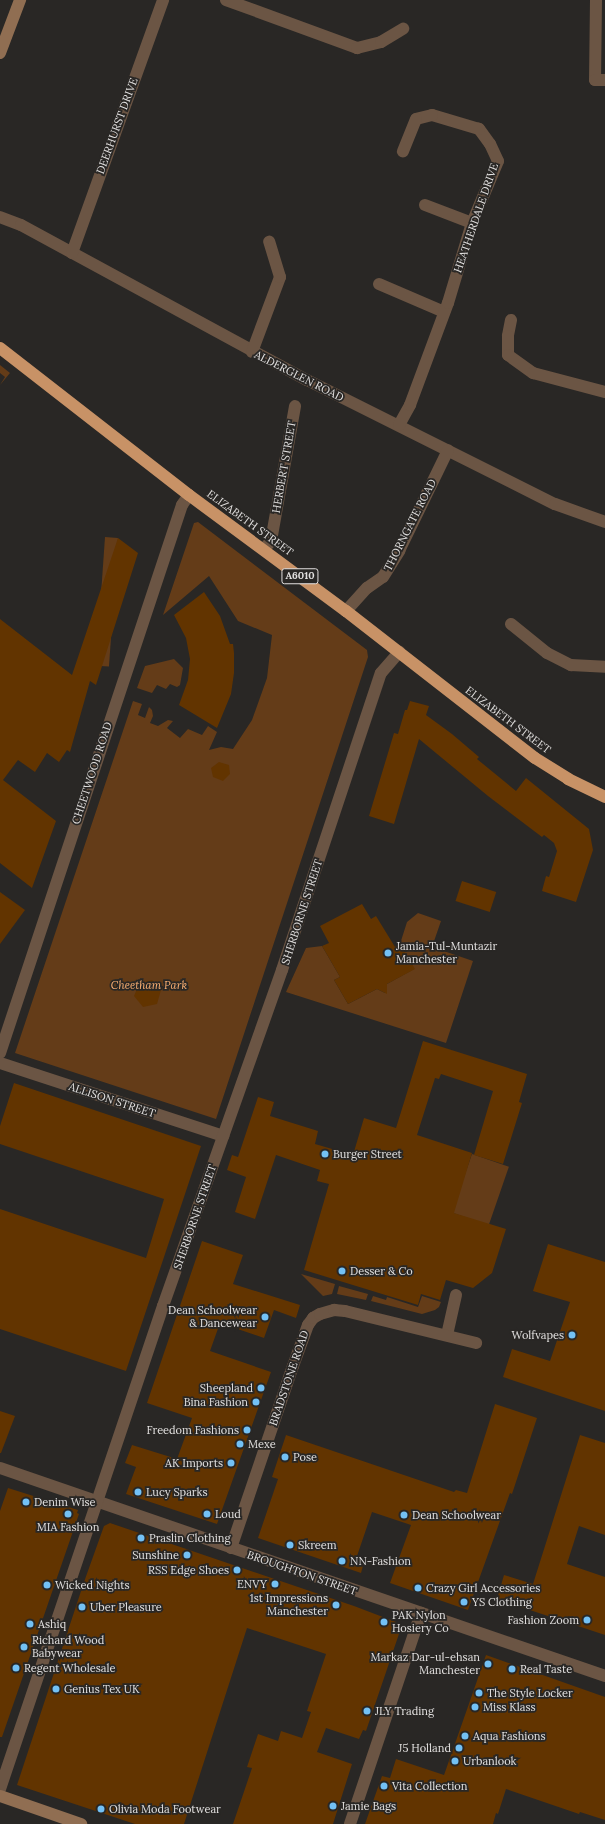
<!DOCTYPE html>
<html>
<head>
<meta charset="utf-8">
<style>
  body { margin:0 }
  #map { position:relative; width:605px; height:1824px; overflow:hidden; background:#292725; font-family:Lora,serif }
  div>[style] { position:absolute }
  .green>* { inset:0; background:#643c18; transform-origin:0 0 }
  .building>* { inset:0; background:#623400; transform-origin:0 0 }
  .street>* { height:12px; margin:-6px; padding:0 6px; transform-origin:6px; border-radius:6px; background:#6b5544 }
  .secondary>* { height:12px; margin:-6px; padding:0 6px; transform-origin:6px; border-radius:6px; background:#906e52 }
  .highway>* { height:12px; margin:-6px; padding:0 6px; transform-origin:6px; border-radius:6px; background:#c89266 }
  .dots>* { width:11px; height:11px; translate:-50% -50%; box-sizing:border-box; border:2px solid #292725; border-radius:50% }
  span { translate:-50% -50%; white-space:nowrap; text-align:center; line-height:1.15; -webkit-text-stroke:3.5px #292725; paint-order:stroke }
  .shield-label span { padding:1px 3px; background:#292725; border:1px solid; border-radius:3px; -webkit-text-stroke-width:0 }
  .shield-label { font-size:10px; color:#e3e1e0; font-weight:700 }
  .street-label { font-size:11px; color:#e3e1e0 }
  .poi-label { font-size:11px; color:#e3e1e0 }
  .left { translate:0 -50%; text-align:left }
  .right { translate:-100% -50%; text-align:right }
  .park-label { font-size:11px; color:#fcb072; font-style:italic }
</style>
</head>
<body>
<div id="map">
  <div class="green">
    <div style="clip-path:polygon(0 365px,10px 373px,0 385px,5px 377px,0 373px)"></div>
    <div style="clip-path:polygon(198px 522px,367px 650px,368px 657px,216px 1119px,15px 1053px,133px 701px,142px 704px,138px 715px,145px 718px,149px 707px,152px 710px,153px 716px,150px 723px,158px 726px,168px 720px,173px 721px,167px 728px,180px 738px,188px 729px,202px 735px,208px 726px,217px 732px,209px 750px,221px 747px,233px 749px,252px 720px,267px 678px,272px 635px,238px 621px,209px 576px,163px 615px,194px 523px)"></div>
    <div style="left:105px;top:537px;width:13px;height:129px;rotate:4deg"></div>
    <div style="clip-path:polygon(174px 659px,183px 668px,180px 685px,177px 687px,170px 684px,166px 689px,157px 685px,152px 693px,137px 688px,145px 666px)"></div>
    <div style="clip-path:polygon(418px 913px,441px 921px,432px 947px,473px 961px,446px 1043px,286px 992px,306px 948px,322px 946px,340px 977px,334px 980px,348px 1004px,377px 989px,385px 993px,387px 991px,387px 984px,414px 969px,400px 944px,407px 922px)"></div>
    <div style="left:472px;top:1154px;width:39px;height:62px;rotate:19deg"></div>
    <div style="clip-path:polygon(301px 1274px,335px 1284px,332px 1294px,323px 1296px)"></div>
    <div style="clip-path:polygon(339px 1286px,368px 1294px,366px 1300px,337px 1294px)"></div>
    <div style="clip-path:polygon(373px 1296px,386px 1300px,387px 1297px,418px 1307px,422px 1296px,441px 1302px,439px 1307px,435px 1310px,422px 1314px,371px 1301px)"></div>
  </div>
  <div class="building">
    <div style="clip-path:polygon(118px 538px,138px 553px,96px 685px,90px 681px,70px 752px,67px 750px,59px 762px,47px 753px,35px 772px,18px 760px,3px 780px,56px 821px,32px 888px,0 863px,0 619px,72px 675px)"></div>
    <div style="clip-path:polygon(204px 592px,220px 616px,230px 644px,233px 644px,234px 653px,234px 673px,231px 694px,217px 728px,179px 705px,188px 680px,190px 659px,186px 638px,174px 615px)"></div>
    <div style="clip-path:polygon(410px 701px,429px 706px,426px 715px,452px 734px,479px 757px,477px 759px,516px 791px,526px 778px,589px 829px,593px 850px,576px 902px,542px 891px,546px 876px,549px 877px,557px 851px,554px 843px,544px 835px,542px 837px,488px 796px,419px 739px,394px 824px,369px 816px,394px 733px,398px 734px,405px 710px,407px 710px)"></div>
    <div style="clip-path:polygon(219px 762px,229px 765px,230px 774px,223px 781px,213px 777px,211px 768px)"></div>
    <div style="left:462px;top:881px;width:36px;height:21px;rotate:18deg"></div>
    <div style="clip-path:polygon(0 892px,25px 910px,0 944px)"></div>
    <div style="clip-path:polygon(362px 904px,371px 919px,376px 916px,395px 947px,400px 944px,415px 969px,387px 984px,387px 994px,377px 989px,348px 1004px,334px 980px,340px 977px,322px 946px,329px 943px,320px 926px)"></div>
    <div style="clip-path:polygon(152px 980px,161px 990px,157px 1004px,143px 1007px,134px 996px,139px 984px)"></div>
    <div style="clip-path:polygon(423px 1041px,527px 1074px,519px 1102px,522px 1103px,503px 1164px,474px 1155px,493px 1091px,441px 1074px,439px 1079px,435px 1078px,417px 1135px,472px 1153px,454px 1213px,506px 1229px,492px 1273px,473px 1288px,446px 1280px,440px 1300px,421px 1294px,418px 1305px,304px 1270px,329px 1184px,317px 1181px,320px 1170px,276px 1155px,255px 1219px,235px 1212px,246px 1177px,227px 1170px,232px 1155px,238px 1157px,258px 1097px,274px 1102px,270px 1116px,318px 1131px,315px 1144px,353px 1155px,364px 1118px,396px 1128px)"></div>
    <div style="clip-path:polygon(14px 1083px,201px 1146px,126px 1371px,0 1329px,0 1209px,146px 1258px,164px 1199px,0 1144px,0 1126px)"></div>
    <div style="clip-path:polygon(202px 1241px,243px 1255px,233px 1284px,300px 1305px,296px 1318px,274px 1310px,264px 1338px,220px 1323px,210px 1351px,271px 1372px,217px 1524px,126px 1494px,136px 1467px,125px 1463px,132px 1445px,177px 1459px,192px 1418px,147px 1403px)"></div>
    <div style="clip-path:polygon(548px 1244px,605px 1262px,605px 1411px,503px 1377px,512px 1349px,550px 1361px,570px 1302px,533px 1291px)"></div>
    <div style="clip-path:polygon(495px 1404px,537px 1418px,512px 1494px,510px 1493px,468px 1610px,390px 1583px,411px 1525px,372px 1512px,356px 1559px,364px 1562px,361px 1573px,258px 1538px,278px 1479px,272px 1477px,286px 1435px,454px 1492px,456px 1490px,467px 1493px)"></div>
    <div style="clip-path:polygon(0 1411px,15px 1416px,1px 1453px,0 1453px)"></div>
    <div style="clip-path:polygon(580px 1435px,605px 1443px,605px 1535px,579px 1526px,567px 1564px,605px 1577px,605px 1635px,497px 1599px,504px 1575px,533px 1584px)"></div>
    <div style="clip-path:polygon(8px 1488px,78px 1510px,77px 1513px,79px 1514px,2px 1737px,0 1737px,0 1511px)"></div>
    <div style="clip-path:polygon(110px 1523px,354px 1606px,396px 1622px,395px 1626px,401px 1628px,366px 1731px,363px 1730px,359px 1739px,326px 1728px,317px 1752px,352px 1764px,333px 1824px,233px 1824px,252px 1768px,247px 1767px,258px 1734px,278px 1741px,281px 1731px,302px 1738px,311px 1712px,307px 1711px,326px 1654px,247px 1628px,184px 1824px,135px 1824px,17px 1785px,84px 1582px,104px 1526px)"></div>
    <div style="clip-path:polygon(486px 1655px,605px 1697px,605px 1820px,580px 1812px,579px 1814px,506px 1789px,498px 1814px,496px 1813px,493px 1824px,365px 1824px,382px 1776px,390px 1778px,396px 1759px,444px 1775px)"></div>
  </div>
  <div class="street">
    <div style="left:226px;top:0;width:140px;rotate:20.1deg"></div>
    <div style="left:357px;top:48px;width:25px;rotate:-14deg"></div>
    <div style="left:381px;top:42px;width:26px;rotate:-31deg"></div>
    <div style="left:596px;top:0;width:80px;rotate:90.7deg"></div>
    <div style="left:595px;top:80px;width:10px"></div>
    <div style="left:425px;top:205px;width:50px;rotate:21deg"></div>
    <div style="left:0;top:217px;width:22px;rotate:21deg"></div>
    <div style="left:21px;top:225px;width:325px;rotate:28.5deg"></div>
    <div style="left:307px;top:380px;width:277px;rotate:26.6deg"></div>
    <div style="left:555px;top:504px;width:53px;rotate:19.8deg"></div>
    <div style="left:72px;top:253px;width:269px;rotate:-70.2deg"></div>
    <div style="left:379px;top:284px;width:71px;rotate:23.3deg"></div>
    <div style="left:511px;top:320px;width:16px;rotate:101deg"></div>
    <div style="left:508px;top:336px;width:19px;rotate:90deg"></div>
    <div style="left:508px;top:355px;width:31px;rotate:36deg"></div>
    <div style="left:533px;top:373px;width:74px;rotate:14.8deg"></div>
    <div style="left:252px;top:352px;width:80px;rotate:-69.5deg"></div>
    <div style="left:280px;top:277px;width:37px;rotate:-107deg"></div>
    <div style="left:399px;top:425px;width:23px;rotate:-61deg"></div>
    <div style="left:410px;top:405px;width:109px;rotate:-69.6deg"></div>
    <div style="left:448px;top:303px;width:84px;rotate:-73.3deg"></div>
    <div style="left:472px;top:223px;width:67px;rotate:-67.2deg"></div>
    <div style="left:498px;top:161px;width:19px;rotate:-115deg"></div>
    <div style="left:490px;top:144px;width:19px;rotate:-126deg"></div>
    <div style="left:479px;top:129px;width:49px;rotate:-163.4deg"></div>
    <div style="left:432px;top:115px;width:16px;rotate:166deg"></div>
    <div style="left:416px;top:119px;width:35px;rotate:112deg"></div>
    <div style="left:264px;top:549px;width:11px;rotate:-49deg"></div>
    <div style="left:271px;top:541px;width:137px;rotate:-79.9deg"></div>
    <div style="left:346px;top:611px;width:31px;rotate:-48deg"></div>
    <div style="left:367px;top:588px;width:19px;rotate:-35deg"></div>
    <div style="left:383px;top:577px;width:31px;rotate:-58deg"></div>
    <div style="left:399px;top:551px;width:112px;rotate:-64.1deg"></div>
    <div style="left:511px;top:624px;width:46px;rotate:38.9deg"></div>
    <div style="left:547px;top:653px;width:27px;rotate:27deg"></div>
    <div style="left:571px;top:665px;width:34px;rotate:3deg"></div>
    <div style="left:0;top:1053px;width:577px;rotate:-71.63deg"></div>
    <div style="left:182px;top:505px;width:12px;rotate:-55deg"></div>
    <div style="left:0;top:1063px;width:235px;rotate:18.1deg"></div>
    <div style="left:447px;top:1335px;width:41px;rotate:-77.3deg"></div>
    <div style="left:0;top:1468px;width:640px;rotate:18.97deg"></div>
    <div style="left:231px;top:1548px;width:192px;rotate:-71.2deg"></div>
    <div style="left:293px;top:1366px;width:44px;rotate:-69.9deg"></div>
    <div style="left:308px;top:1325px;width:9px;rotate:-54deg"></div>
    <div style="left:313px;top:1318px;width:8px;rotate:-30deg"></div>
    <div style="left:320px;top:1314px;width:15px;rotate:-16deg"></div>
    <div style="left:334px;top:1310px;width:11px;rotate:5deg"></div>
    <div style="left:345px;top:1311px;width:135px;rotate:13.7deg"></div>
    <div style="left:0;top:1789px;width:510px;rotate:-71.35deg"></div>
    <div style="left:163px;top:1306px;width:356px;rotate:-70.5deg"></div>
    <div style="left:282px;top:970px;width:313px;rotate:-71.6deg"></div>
    <div style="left:381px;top:673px;width:28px;rotate:-49deg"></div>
    <div style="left:350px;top:1824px;width:223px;rotate:-71.4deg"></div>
  </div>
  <div class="secondary">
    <div style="left:0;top:53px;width:57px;rotate:-69.3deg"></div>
    <div style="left:0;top:1796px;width:86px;rotate:19.1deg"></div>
  </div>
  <div class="highway">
    <div style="left:0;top:348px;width:239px;rotate:37.9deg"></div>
    <div style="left:189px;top:495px;width:195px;rotate:36.5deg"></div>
    <div style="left:346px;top:611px;width:239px;rotate:37.9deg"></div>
    <div style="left:535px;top:758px;width:39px;rotate:32deg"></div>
    <div style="left:568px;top:779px;width:41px;rotate:25.9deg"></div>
  </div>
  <div class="dots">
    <div style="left:388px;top:953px;background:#73c1f5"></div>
    <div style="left:325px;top:1154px;background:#73c1f5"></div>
    <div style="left:342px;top:1271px;background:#73c1f5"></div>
    <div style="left:265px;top:1317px;background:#73c1f5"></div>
    <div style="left:572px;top:1335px;background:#73c1f5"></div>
    <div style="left:261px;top:1388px;background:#73c1f5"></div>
    <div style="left:256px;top:1402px;background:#73c1f5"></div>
    <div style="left:247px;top:1430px;background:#73c1f5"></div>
    <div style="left:240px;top:1444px;background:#73c1f5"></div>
    <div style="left:285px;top:1457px;background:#73c1f5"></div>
    <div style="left:231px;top:1463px;background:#73c1f5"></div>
    <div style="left:138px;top:1492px;background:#73c1f5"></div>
    <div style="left:26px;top:1502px;background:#73c1f5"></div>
    <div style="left:68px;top:1514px;background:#73c1f5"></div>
    <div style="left:207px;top:1514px;background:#73c1f5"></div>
    <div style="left:404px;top:1515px;background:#73c1f5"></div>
    <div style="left:141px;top:1538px;background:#73c1f5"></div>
    <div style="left:290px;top:1545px;background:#73c1f5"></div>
    <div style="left:187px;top:1555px;background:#73c1f5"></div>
    <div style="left:342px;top:1561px;background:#73c1f5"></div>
    <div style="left:237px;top:1570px;background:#73c1f5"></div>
    <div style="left:275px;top:1584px;background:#73c1f5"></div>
    <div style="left:47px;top:1585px;background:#73c1f5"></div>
    <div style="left:418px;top:1588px;background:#73c1f5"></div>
    <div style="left:464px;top:1602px;background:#73c1f5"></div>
    <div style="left:336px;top:1605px;background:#73c1f5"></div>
    <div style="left:82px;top:1607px;background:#73c1f5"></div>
    <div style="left:587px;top:1620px;background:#73c1f5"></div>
    <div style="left:384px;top:1622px;background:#73c1f5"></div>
    <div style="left:30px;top:1624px;background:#73c1f5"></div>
    <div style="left:24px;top:1647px;background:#73c1f5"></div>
    <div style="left:488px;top:1664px;background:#73c1f5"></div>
    <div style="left:16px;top:1668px;background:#73c1f5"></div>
    <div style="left:512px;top:1669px;background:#73c1f5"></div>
    <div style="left:56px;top:1689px;background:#73c1f5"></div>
    <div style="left:479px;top:1693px;background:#73c1f5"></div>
    <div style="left:475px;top:1707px;background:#73c1f5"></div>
    <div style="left:367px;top:1711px;background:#73c1f5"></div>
    <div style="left:465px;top:1736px;background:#73c1f5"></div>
    <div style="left:459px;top:1748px;background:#73c1f5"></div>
    <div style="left:455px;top:1761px;background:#73c1f5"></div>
    <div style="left:384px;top:1786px;background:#73c1f5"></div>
    <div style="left:333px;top:1806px;background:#73c1f5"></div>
    <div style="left:101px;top:1809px;background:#73c1f5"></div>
  </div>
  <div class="shield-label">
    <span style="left:300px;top:576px">A6010</span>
  </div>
  <div class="street-label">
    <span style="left:117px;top:126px;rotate:-70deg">DEERHURST DRIVE</span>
    <span style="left:476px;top:218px;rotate:-71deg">HEATHERDALE DRIVE</span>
    <span style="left:299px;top:376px;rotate:27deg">ALDERGLEN ROAD</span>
    <span style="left:284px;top:467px;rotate:-80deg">HERBERT STREET</span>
    <span style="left:250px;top:523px;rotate:36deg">ELIZABETH STREET</span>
    <span style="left:410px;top:525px;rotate:-63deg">THORNGATE ROAD</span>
    <span style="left:508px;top:720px;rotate:37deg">ELIZABETH STREET</span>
    <span style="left:92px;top:773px;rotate:-72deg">CHEETWOOD ROAD</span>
    <span style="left:302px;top:912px;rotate:-72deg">SHERBORNE STREET</span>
    <span style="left:112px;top:1100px;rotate:18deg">ALLISON STREET</span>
    <span style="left:195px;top:1217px;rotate:-71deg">SHERBORNE STREET</span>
    <span style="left:289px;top:1378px;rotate:-71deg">BRADSTONE ROAD</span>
    <span style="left:302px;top:1573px;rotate:19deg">BROUGHTON STREET</span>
  </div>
  <div class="poi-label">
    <span class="left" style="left:396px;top:953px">Jamia-Tul-Muntazir<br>Manchester</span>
    <span class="left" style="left:333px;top:1154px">Burger Street</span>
    <span class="left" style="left:350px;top:1271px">Desser &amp; Co</span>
    <span class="right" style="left:257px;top:1317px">Dean Schoolwear<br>&amp; Dancewear</span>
    <span class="right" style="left:564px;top:1335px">Wolfvapes</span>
    <span class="right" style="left:253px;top:1388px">Sheepland</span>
    <span class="right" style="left:248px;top:1402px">Bina Fashion</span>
    <span class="right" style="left:239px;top:1430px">Freedom Fashions</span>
    <span class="left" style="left:248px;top:1444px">Mexe</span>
    <span class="left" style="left:293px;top:1457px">Pose</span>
    <span class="right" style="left:223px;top:1463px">AK Imports</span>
    <span class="left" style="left:146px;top:1492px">Lucy Sparks</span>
    <span class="left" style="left:34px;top:1502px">Denim Wise</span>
    <span class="left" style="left:215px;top:1514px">Loud</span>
    <span class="left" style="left:412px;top:1515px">Dean Schoolwear</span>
    <span style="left:68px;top:1527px">MIA Fashion</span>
    <span class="left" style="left:149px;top:1538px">Praslin Clothing</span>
    <span class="left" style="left:298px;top:1545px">Skreem</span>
    <span class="right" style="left:179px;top:1555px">Sunshine</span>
    <span class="left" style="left:350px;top:1561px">NN-Fashion</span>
    <span class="right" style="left:229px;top:1570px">RSS Edge Shoes</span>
    <span class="right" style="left:267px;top:1584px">ENVY</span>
    <span class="left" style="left:55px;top:1585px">Wicked Nights</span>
    <span class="left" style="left:426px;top:1588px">Crazy Girl Accessories</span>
    <span class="right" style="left:328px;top:1605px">1st Impressions<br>Manchester</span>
    <span class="left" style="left:472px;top:1602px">YS Clothing</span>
    <span class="left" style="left:90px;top:1607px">Uber Pleasure</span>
    <span class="left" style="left:392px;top:1622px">PAK Nylon<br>Hosiery Co</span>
    <span class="right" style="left:579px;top:1620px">Fashion Zoom</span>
    <span class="left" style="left:38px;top:1624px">Ashiq</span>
    <span class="left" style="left:32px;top:1647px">Richard Wood<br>Babywear</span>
    <span class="right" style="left:480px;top:1664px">Markaz Dar-ul-ehsan<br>Manchester</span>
    <span class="left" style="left:24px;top:1668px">Regent Wholesale</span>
    <span class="left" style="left:520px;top:1669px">Real Taste</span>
    <span class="left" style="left:64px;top:1689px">Genius Tex UK</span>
    <span class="left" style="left:487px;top:1693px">The Style Locker</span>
    <span class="left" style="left:483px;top:1707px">Miss Klass</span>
    <span class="left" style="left:375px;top:1711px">JLY Trading</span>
    <span class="left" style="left:473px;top:1736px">Aqua Fashions</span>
    <span class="right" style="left:451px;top:1748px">J5 Holland</span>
    <span class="left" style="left:463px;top:1761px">Urbanlook</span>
    <span class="left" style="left:392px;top:1786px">Vita Collection</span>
    <span class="left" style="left:341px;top:1806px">Jamie Bags</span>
    <span class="left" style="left:109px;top:1809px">Olivia Moda Footwear</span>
  </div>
  <div class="park-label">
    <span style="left:149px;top:985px">Cheetham Park</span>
  </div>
</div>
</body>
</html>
